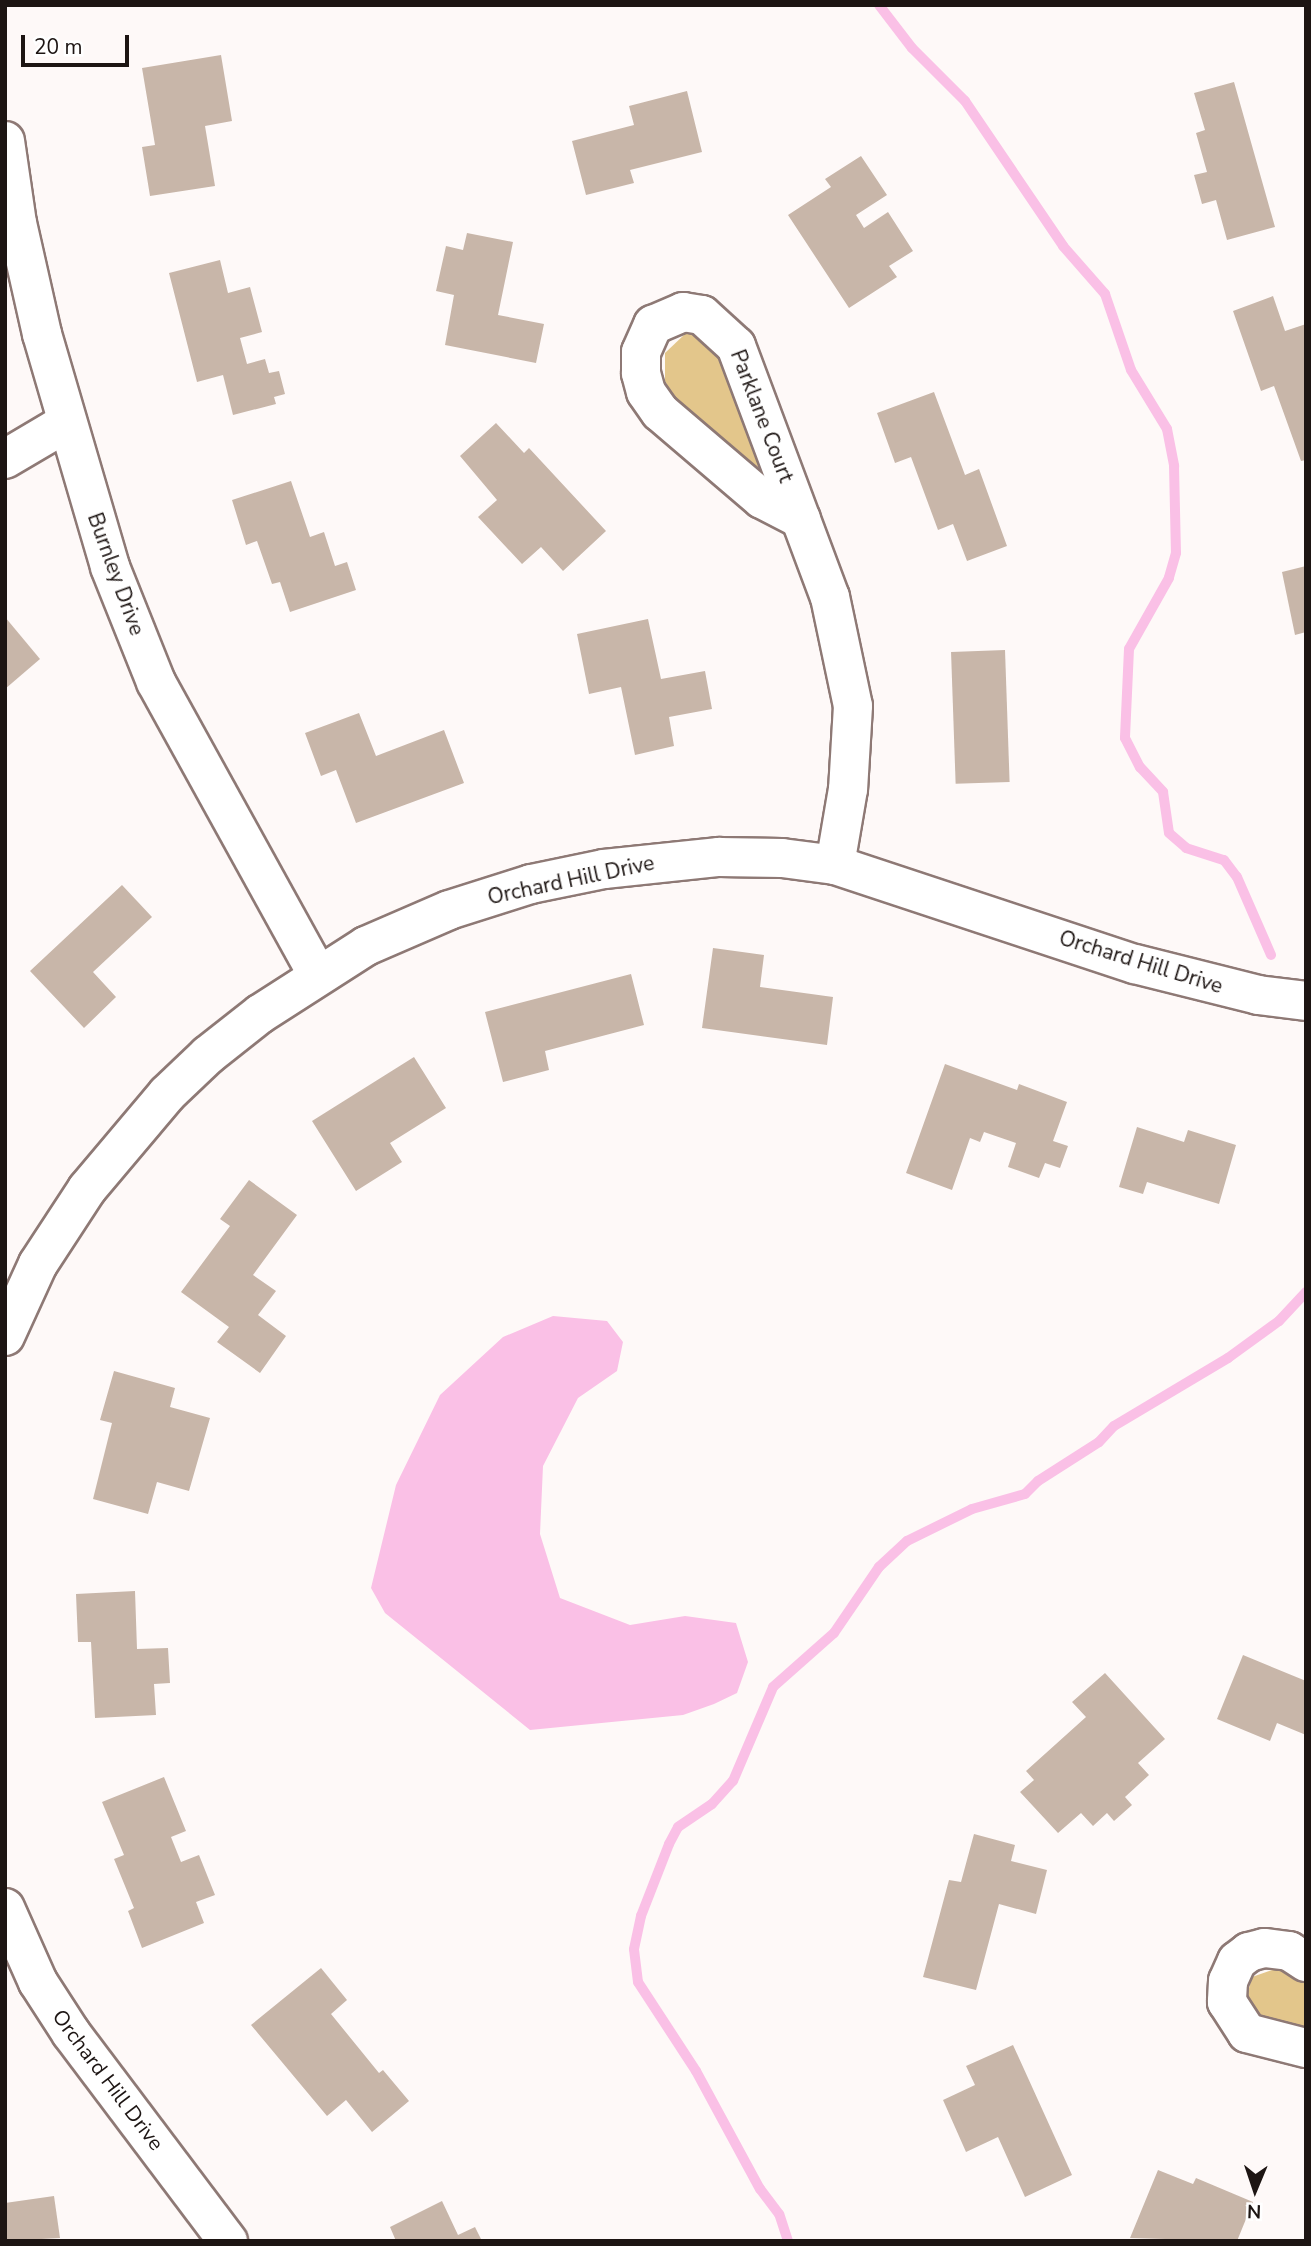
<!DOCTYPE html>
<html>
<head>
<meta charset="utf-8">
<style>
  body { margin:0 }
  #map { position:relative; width:1311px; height:2246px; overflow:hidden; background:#fef9f8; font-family:"Nunito Sans",sans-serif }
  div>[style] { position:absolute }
  .green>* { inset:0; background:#e3c68b }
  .water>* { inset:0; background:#fac0e6 }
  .stream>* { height:10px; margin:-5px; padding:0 5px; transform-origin:5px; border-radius:5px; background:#fac0e6 }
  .building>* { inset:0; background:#c8b6a9; transform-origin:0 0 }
  .roads { filter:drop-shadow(2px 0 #8e7975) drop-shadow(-2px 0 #8e7975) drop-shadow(0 2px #8e7975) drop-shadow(0 -2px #8e7975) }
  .minor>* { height:38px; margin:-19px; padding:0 19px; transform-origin:19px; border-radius:19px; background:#fff }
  span { translate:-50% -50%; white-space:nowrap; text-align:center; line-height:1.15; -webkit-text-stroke:5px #fff; paint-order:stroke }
  .street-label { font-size:21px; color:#1d1513 }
  .frame { position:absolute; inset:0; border:7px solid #1d1513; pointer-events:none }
  .north { position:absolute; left:1220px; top:2155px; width:70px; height:70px; -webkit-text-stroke:5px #fff; paint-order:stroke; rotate:182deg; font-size:19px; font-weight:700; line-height:28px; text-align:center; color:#1d1513 }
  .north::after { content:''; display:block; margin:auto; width:24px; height:32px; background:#1d1513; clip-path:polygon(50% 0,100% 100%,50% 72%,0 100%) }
  .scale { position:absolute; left:21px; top:35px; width:108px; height:32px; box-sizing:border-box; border:4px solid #1d1513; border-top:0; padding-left:9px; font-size:21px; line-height:24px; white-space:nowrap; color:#1d1513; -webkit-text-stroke:5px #fff; paint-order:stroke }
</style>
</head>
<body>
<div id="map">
  <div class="green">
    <div style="clip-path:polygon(685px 334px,700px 334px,724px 358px,765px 478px,682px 410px,672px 395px,665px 381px,665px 353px)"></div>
    <div style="clip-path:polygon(1278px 1968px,1293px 1973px,1306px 1984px,1306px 2031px,1258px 2018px,1246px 1999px,1252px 1977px)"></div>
  </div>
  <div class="water">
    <div style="clip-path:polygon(553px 1316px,607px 1321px,623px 1342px,617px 1371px,578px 1398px,543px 1466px,540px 1534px,560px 1598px,630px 1625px,685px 1616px,736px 1623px,748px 1662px,737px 1693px,714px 1704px,683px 1715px,530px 1730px,385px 1613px,371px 1588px,396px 1485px,440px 1395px,503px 1337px)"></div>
  </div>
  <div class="stream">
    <div style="left:879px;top:5px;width:54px;rotate:52.5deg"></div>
    <div style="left:912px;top:48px;width:75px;rotate:45deg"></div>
    <div style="left:965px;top:101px;width:175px;rotate:55.9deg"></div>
    <div style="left:1063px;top:246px;width:64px;rotate:48.8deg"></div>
    <div style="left:1105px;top:294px;width:80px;rotate:71.1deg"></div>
    <div style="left:1131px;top:370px;width:69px;rotate:58.6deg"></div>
    <div style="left:1167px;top:429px;width:38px;rotate:79deg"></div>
    <div style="left:1174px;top:466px;width:87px;rotate:88.7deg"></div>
    <div style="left:1176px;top:553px;width:26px;rotate:106deg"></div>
    <div style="left:1169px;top:578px;width:81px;rotate:119.4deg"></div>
    <div style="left:1129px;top:649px;width:89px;rotate:92.6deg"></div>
    <div style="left:1125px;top:738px;width:33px;rotate:63deg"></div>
    <div style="left:1140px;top:767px;width:34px;rotate:47deg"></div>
    <div style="left:1163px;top:792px;width:41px;rotate:81.7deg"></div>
    <div style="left:1169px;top:833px;width:23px;rotate:41deg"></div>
    <div style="left:1186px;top:848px;width:40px;rotate:18deg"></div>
    <div style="left:1224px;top:860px;width:21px;rotate:53deg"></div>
    <div style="left:1237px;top:877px;width:85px;rotate:66.4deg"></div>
    <div style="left:788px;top:2241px;width:28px;rotate:-108deg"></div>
    <div style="left:779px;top:2214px;width:31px;rotate:-127deg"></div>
    <div style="left:760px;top:2189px;width:134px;rotate:-118.5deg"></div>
    <div style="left:696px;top:2071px;width:106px;rotate:-123.1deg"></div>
    <div style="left:638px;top:1982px;width:33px;rotate:-97deg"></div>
    <div style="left:634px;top:1949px;width:34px;rotate:-78deg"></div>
    <div style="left:641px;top:1916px;width:77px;rotate:-68.7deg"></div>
    <div style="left:669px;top:1844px;width:19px;rotate:-62deg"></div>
    <div style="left:678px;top:1827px;width:41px;rotate:-34.1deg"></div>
    <div style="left:712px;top:1804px;width:31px;rotate:-48deg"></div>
    <div style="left:733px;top:1781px;width:102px;rotate:-66.9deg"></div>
    <div style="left:773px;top:1687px;width:81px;rotate:-41.5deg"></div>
    <div style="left:834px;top:1633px;width:80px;rotate:-55.7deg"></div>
    <div style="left:879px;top:1567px;width:38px;rotate:-43deg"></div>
    <div style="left:907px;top:1541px;width:72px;rotate:-26.2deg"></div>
    <div style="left:972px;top:1509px;width:55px;rotate:-15.8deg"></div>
    <div style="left:1025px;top:1494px;width:18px;rotate:-45deg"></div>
    <div style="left:1038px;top:1481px;width:72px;rotate:-32.6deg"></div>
    <div style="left:1099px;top:1442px;width:22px;rotate:-47deg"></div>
    <div style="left:1114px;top:1426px;width:133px;rotate:-30.8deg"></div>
    <div style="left:1228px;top:1358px;width:63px;rotate:-36deg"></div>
    <div style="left:1279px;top:1321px;width:40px;rotate:-47deg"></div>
  </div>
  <div class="building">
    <div style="clip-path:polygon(221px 55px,232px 121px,205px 126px,215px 186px,150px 196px,142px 147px,155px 145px,142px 68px)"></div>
    <div style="clip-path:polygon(1234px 82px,1275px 227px,1227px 240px,1216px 200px,1202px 204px,1194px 175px,1207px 172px,1196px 133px,1205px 130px,1194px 93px)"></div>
    <div style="clip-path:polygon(687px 91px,702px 152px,630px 170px,634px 183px,586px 195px,572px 141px,634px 125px,629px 106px)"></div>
    <div style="clip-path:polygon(861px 156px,887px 195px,856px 215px,864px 228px,888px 212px,913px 251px,889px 266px,897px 277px,849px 308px,788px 215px,831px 187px,825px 179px)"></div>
    <div style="clip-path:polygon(467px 233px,513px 242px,498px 315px,544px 324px,536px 363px,445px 345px,454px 295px,436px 291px,446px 246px,463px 250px)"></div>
    <div style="clip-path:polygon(220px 260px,228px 293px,250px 287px,262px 332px,240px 338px,247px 364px,265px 359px,269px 373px,279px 371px,285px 394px,274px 397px,276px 404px,233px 415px,223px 375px,197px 382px,169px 273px)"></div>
    <div style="clip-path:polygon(1273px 296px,1285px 331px,1306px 324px,1306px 460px,1301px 461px,1274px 386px,1261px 391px,1233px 311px)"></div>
    <div style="clip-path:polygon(934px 392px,965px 475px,979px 469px,1007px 546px,967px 561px,953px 524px,938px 530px,911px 457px,895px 463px,877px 413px)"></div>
    <div style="clip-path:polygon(496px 423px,524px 453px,529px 448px,606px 531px,563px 571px,541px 547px,522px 564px,478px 517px,497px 500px,460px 456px)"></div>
    <div style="clip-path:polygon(291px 481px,310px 537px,324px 532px,335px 566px,347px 562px,356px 590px,290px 612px,280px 582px,272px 584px,257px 541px,246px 545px,232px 500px)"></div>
    <div style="clip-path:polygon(1306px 566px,1306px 632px,1295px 635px,1282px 572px)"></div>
    <div style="clip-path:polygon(5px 617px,40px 659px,5px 689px)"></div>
    <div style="clip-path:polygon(648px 619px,661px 679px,705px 671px,712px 709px,669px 717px,674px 746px,635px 755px,621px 687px,589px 694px,577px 634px)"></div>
    <div style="left:1005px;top:650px;width:132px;height:54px;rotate:88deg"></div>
    <div style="clip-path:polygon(359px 713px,376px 756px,444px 730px,464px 783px,356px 823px,336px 770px,321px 776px,305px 733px)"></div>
    <div style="clip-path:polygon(122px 885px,152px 917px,93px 972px,116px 997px,84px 1028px,30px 971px)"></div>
    <div style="clip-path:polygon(713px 948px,764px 955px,760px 987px,833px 997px,827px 1045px,702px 1028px)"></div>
    <div style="clip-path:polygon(631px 974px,644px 1025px,545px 1051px,549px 1070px,503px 1082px,485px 1012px)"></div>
    <div style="clip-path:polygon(414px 1057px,446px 1108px,390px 1143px,402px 1162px,356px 1191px,312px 1121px)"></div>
    <div style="clip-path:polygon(945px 1064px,1017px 1090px,1019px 1084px,1067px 1102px,1053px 1141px,1068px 1146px,1060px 1168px,1045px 1163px,1039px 1178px,1008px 1167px,1016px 1143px,984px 1132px,980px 1142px,970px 1138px,952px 1190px,906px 1173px)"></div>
    <div style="clip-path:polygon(1137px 1127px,1184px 1142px,1188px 1130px,1236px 1145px,1219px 1204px,1147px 1182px,1143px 1194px,1119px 1187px)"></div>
    <div style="clip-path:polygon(249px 1180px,297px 1215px,253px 1275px,276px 1291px,258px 1315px,286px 1336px,260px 1373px,217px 1342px,229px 1327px,181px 1292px,230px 1226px,220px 1219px)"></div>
    <div style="clip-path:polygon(114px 1371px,175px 1388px,170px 1407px,210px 1418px,189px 1491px,157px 1482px,148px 1514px,93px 1499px,112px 1423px,100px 1420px)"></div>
    <div style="clip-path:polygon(135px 1591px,137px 1649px,168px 1648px,170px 1683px,154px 1684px,156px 1715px,95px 1718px,91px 1642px,78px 1642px,76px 1594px)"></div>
    <div style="clip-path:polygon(1243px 1655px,1306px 1681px,1306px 1735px,1277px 1723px,1270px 1741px,1217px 1719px)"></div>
    <div style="clip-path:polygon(1105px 1673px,1165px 1739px,1138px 1763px,1149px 1775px,1125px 1797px,1132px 1805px,1114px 1821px,1107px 1813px,1093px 1826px,1081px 1813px,1058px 1833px,1020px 1792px,1034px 1780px,1026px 1771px,1086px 1717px,1072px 1702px)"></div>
    <div style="clip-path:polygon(164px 1777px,186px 1831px,171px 1837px,181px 1862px,199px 1855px,215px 1895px,196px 1902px,204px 1923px,142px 1948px,128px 1911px,134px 1908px,114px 1859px,124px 1855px,102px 1802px)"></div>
    <div style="clip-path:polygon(974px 1834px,1015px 1845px,1011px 1861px,1047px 1870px,1036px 1914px,999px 1904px,976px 1990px,923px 1977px,949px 1880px,961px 1882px)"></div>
    <div style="clip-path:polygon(321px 1968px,347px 2000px,331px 2014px,379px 2073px,383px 2070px,409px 2101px,372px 2132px,346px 2100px,327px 2116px,251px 2025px)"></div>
    <div style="clip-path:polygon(1013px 2045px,1072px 2175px,1025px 2197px,998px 2137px,966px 2152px,943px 2100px,975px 2085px,966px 2066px)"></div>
    <div style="clip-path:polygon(1158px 2170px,1193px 2184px,1196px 2178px,1253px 2202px,1237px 2241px,1130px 2238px)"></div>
    <div style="clip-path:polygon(54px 2196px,60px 2238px,5px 2241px,5px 2203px)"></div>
    <div style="clip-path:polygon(442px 2201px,458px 2235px,475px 2227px,482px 2241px,396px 2241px,390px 2227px)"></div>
  </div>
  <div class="roads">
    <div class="minor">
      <div style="left:5px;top:141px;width:83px;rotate:81.7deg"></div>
      <div style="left:17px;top:223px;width:114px;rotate:77.3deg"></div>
      <div style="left:42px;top:334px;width:243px;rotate:73.7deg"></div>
      <div style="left:110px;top:567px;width:124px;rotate:68.2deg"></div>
      <div style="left:156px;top:682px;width:333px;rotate:61.1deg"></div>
      <div style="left:5px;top:459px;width:71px;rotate:-30.5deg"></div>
      <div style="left:801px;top:519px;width:44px;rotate:-152.9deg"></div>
      <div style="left:762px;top:499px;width:134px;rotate:-139.5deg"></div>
      <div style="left:660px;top:412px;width:24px;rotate:-125deg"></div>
      <div style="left:646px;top:392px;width:20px;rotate:-105deg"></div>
      <div style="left:641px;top:373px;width:21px;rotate:-90deg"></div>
      <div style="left:641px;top:352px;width:30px;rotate:-66deg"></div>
      <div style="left:653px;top:325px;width:33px;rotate:-23deg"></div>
      <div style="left:683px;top:312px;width:19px;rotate:9deg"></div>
      <div style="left:702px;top:315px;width:46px;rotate:42.4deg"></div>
      <div style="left:736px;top:346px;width:268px;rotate:69.5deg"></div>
      <div style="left:830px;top:597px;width:111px;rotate:78.1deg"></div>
      <div style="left:853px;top:706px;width:83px;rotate:93.4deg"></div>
      <div style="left:848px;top:789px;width:77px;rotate:99.7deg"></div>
      <div style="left:5px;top:1336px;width:79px;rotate:-65.4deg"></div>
      <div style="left:38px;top:1264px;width:90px;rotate:-56.8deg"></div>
      <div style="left:87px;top:1189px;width:124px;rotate:-49.9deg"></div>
      <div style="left:167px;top:1094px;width:57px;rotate:-43.6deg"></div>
      <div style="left:208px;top:1055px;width:66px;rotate:-38.3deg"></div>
      <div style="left:260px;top:1014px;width:126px;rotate:-32.7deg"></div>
      <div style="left:366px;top:946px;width:90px;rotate:-23.4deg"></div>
      <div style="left:449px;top:910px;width:86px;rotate:-17.6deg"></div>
      <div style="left:531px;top:884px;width:75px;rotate:-11.6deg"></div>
      <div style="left:604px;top:869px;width:116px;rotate:-6deg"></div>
      <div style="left:719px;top:857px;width:63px;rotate:0.9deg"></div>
      <div style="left:782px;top:858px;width:53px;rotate:7.5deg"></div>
      <div style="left:835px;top:865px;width:316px;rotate:18.3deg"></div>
      <div style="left:1135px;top:964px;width:127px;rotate:14.1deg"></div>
      <div style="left:1258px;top:995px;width:48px;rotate:7.1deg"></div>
      <div style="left:5px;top:1908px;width:81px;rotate:66deg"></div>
      <div style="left:38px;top:1982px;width:61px;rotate:57.1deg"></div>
      <div style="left:71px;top:2033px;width:261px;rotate:53deg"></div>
      <div style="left:1306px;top:1962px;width:20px;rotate:-147deg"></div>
      <div style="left:1289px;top:1951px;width:25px;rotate:-173deg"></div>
      <div style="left:1264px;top:1948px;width:16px;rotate:165deg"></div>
      <div style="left:1249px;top:1952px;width:15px;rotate:143deg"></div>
      <div style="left:1237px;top:1961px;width:22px;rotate:114deg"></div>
      <div style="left:1228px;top:1981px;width:21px;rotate:93deg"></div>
      <div style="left:1227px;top:2002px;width:37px;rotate:57deg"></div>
      <div style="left:1247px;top:2033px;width:61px;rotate:14.3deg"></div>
    </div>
  </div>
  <div class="street-label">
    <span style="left:762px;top:416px;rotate:69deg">Parklane Court</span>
    <span style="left:116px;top:574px;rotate:70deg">Burnley Drive</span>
    <span style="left:571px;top:880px;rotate:-12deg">Orchard Hill Drive</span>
    <span style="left:1141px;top:962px;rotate:17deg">Orchard Hill Drive</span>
    <span style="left:108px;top:2080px;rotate:53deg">Orchard Hill Drive</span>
  </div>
  <div class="frame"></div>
  <div class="north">N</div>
  <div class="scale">20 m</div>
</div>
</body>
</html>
